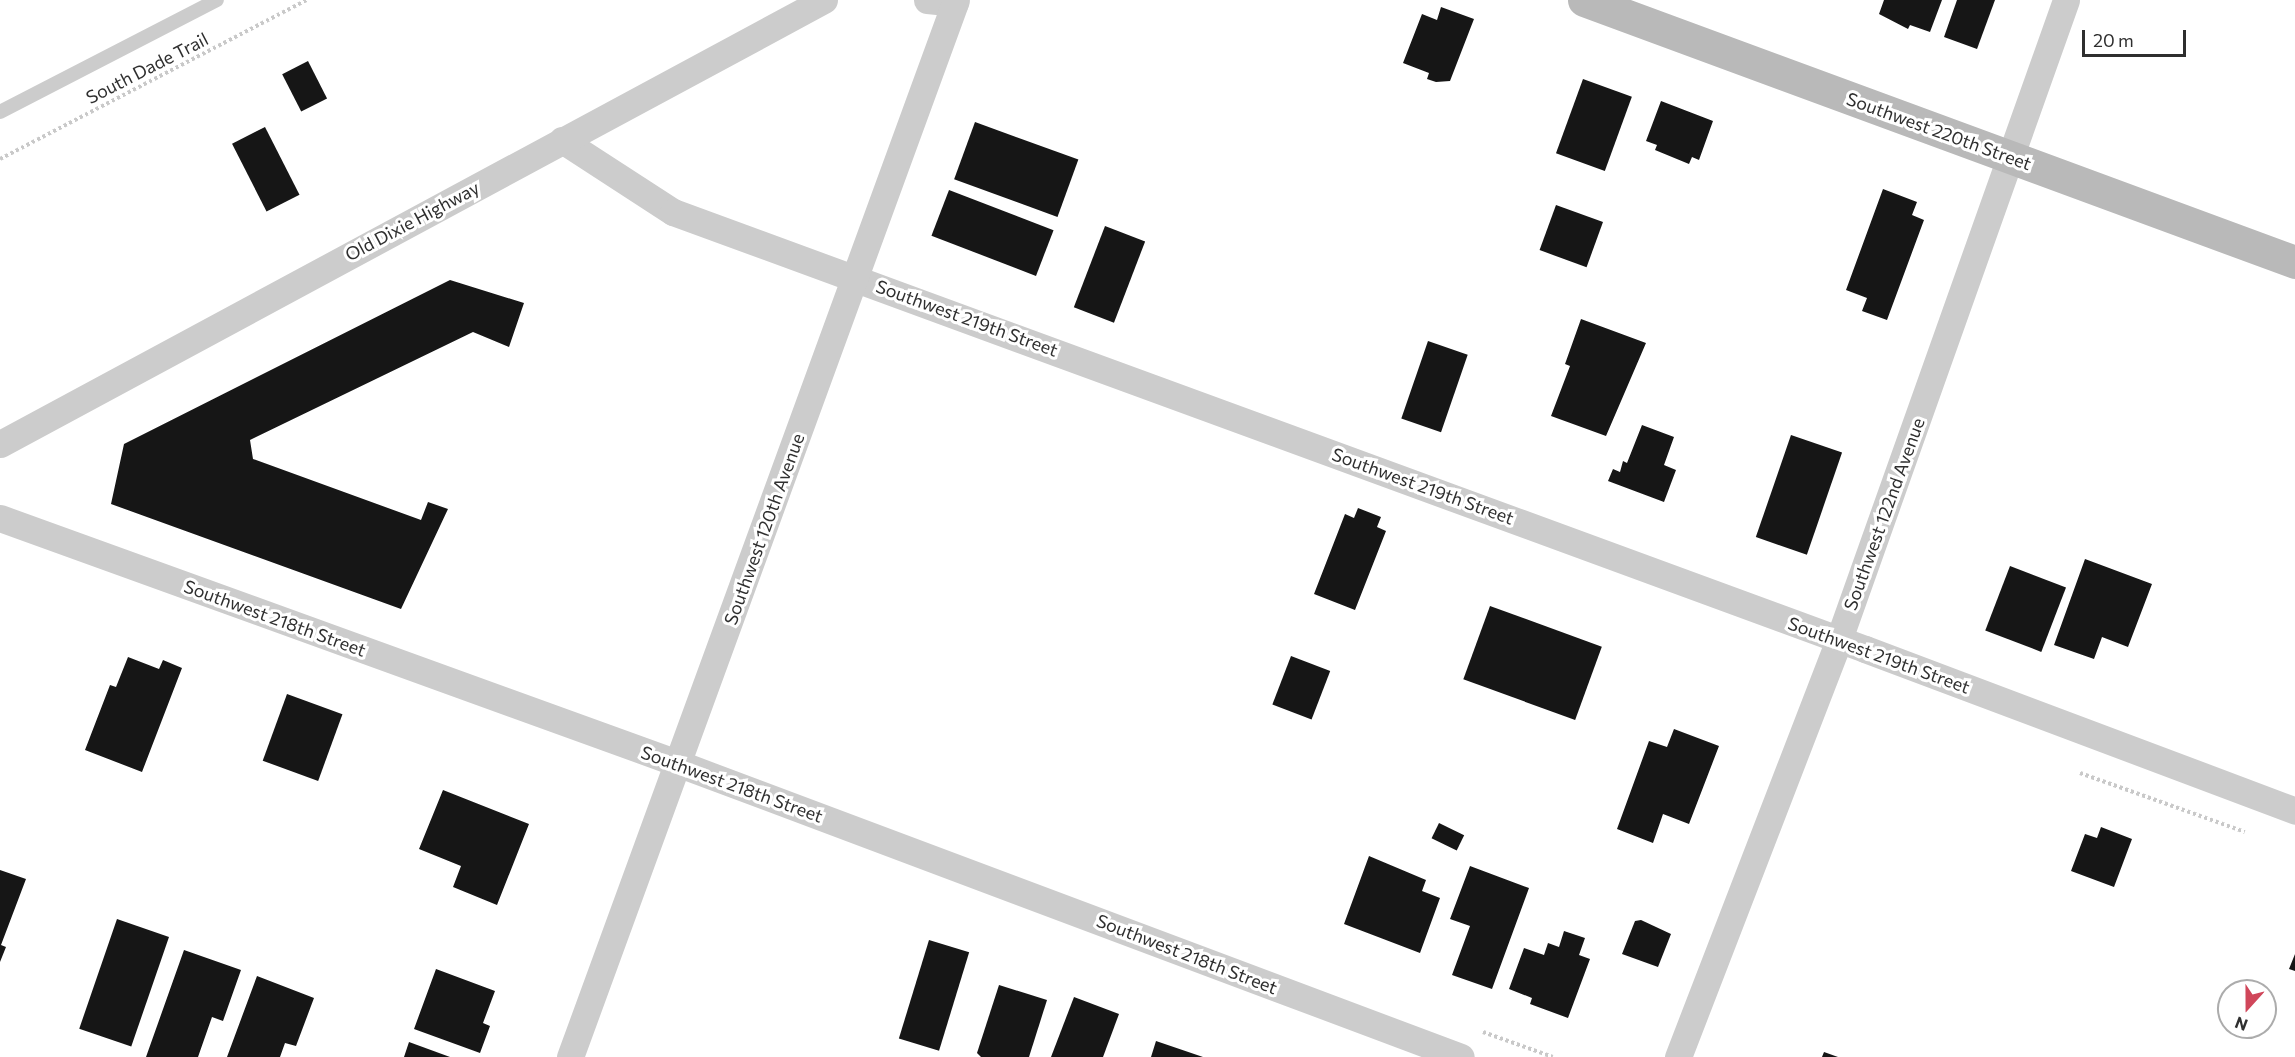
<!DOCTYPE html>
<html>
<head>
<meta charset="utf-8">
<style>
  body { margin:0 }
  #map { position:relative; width:2295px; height:1057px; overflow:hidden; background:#fff; font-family:Commissioner,sans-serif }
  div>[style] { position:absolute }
  .building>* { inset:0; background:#161616; transform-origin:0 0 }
  .path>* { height:4px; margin-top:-2px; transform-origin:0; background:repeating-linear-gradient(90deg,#c9c9c9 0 3px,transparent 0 6px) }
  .lane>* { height:14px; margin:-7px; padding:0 7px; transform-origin:7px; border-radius:7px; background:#ccc }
  .street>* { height:27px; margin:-13.5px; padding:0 13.5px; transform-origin:13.5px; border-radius:13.5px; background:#ccc }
  .secondary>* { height:33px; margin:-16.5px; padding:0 16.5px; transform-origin:16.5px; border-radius:16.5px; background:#b9b9b9 }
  span { translate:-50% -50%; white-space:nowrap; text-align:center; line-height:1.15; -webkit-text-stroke:6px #fff; paint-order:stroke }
  .street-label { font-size:18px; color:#2f2f2f }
  .north { position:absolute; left:2217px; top:979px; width:60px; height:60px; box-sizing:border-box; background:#fff; border:2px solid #acacac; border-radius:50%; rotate:201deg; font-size:16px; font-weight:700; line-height:24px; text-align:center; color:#2f2f2f }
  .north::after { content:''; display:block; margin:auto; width:21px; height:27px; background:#d0465a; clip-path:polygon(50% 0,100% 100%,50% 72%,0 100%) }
  .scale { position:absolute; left:2082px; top:30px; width:104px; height:27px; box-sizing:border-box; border:3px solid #2f2f2f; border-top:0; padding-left:8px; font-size:18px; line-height:21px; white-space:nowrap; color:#2f2f2f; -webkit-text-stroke:4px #fff; paint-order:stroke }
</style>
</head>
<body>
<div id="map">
  <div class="building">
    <div style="clip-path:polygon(1884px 0,1942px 0,1930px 32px,1910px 25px,1908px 29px,1879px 14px)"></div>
    <div style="clip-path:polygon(1957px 0,1995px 0,1977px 49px,1944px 37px)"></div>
    <div style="clip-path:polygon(1441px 7px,1474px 19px,1450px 81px,1436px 82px,1427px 79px,1429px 73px,1403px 63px,1422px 14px,1437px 20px)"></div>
    <div style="left:308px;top:61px;width:42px;height:29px;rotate:63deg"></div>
    <div style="left:1583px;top:79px;width:52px;height:79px;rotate:20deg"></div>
    <div style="clip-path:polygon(1661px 101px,1713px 121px,1699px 160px,1692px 157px,1689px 164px,1655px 150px,1657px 145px,1646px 141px)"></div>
    <div style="left:975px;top:122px;width:110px;height:61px;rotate:20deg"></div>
    <div style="left:265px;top:127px;width:76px;height:37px;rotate:63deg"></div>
    <div style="clip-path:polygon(1883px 189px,1917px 202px,1912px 215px,1924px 220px,1887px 320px,1862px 311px,1867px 298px,1846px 290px)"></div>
    <div style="left:949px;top:190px;width:112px;height:49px;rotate:21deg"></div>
    <div style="left:1556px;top:205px;width:50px;height:48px;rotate:20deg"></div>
    <div style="left:1105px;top:226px;width:43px;height:87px;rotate:21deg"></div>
    <div style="clip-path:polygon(450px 280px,524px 303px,509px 347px,473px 332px,250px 440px,253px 459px,421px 520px,428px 502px,448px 509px,401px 609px,111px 504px,124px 444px)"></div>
    <div style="clip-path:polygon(1581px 319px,1646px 343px,1606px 436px,1551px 416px,1570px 366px,1565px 364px)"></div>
    <div style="left:1428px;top:341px;width:42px;height:82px;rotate:19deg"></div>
    <div style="clip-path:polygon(1642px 425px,1674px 437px,1664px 465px,1676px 470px,1664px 502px,1608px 481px,1613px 469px,1620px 472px,1623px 461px,1627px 463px)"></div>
    <div style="left:1791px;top:435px;width:54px;height:108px;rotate:19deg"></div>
    <div style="clip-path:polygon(1358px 508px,1381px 517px,1377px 527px,1386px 531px,1355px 610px,1314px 594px,1345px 514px,1354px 518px)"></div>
    <div style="clip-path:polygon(2085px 559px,2152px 584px,2128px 647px,2102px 637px,2094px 659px,2054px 645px)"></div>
    <div style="left:2010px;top:566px;width:60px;height:69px;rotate:21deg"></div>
    <div style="left:1490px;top:606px;width:119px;height:78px;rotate:20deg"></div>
    <div style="left:1291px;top:656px;width:42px;height:52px;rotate:21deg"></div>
    <div style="clip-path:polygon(128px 657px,159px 669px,163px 660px,182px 668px,142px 772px,85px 750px,110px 685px,116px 687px)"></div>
    <div style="left:287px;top:694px;width:59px;height:71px;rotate:20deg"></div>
    <div style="clip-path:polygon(1674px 729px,1719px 746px,1689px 824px,1663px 814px,1653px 843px,1617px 829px,1649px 741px,1667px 747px)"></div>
    <div style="clip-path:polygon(443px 790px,529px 824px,497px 905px,453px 887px,461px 866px,419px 849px)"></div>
    <div style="left:1439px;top:823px;width:28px;height:17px;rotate:26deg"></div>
    <div style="clip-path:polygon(2101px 827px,2132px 839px,2114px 887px,2071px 871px,2085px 834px,2097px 838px)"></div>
    <div style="clip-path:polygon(1369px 856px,1426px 880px,1422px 891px,1440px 898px,1420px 953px,1344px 924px)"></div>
    <div style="clip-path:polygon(1470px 866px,1529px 888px,1492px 989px,1452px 975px,1470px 926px,1450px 919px)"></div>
    <div style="clip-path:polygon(0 870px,26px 879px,1px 945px,6px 947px,0 962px)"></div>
    <div style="left:117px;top:919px;width:55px;height:116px;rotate:19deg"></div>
    <div style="clip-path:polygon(1641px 920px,1671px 934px,1658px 967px,1622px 954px,1635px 921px)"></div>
    <div style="clip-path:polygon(1564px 931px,1585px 938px,1579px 955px,1590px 959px,1568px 1018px,1530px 1004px,1532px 998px,1509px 989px,1524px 948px,1544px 955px,1548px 943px,1559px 947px)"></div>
    <div style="left:929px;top:940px;width:42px;height:103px;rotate:17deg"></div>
    <div style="clip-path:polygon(184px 950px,241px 970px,223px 1021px,212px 1017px,198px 1057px,146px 1057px)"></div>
    <div style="clip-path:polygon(2295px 954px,2295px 971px,2289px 969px)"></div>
    <div style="clip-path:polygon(436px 969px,495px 991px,483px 1023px,490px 1026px,480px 1053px,414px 1029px)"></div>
    <div style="clip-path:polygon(257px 976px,314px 998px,296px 1046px,285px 1043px,280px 1057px,227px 1057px)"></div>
    <div style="clip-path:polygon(999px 985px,1047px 1000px,1029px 1057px,981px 1057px,977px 1053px)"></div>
    <div style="clip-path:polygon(1074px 997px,1119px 1014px,1103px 1057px,1051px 1057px)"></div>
    <div style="clip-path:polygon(1156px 1041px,1203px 1057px,1151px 1057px)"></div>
    <div style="clip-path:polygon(409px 1042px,450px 1057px,404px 1057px)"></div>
    <div style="clip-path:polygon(1824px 1052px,1838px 1057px,1822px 1057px)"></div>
  </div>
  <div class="path">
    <div style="left:0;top:159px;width:346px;rotate:-27.4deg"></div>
    <div style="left:2080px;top:773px;width:175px;rotate:19.7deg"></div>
    <div style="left:1483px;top:1032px;width:74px;rotate:19.7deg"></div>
  </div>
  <div class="lane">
    <div style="left:0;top:112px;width:244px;rotate:-27.3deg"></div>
  </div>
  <div class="street">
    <div style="left:927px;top:0;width:28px;rotate:6deg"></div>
    <div style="left:562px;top:140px;width:132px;rotate:33deg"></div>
    <div style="left:673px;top:212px;width:1270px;rotate:20.13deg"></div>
    <div style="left:1865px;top:649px;width:460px;rotate:20.6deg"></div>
    <div style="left:0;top:444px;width:936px;rotate:-28.32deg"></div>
    <div style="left:0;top:518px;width:720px;rotate:19.89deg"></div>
    <div style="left:677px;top:763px;width:837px;rotate:20.56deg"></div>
    <div style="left:570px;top:1057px;width:1125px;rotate:-69.94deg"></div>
    <div style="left:1678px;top:1057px;width:448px;rotate:-68.9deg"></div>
    <div style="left:1839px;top:639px;width:678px;rotate:-70.44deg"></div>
  </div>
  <div class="secondary">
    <div style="left:1584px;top:0;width:758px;rotate:20.23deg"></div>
  </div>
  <div class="street-label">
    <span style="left:147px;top:68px;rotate:-27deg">South Dade Trail</span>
    <span style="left:1939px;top:131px;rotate:20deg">Southwest 220th Street</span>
    <span style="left:412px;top:221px;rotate:-28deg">Old Dixie Highway</span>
    <span style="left:967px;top:318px;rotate:20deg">Southwest 219th Street</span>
    <span style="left:1423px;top:486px;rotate:20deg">Southwest 219th Street</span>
    <span style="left:1884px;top:514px;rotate:-70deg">Southwest 122nd Avenue</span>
    <span style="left:764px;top:529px;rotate:-70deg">Southwest 120th Avenue</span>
    <span style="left:275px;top:618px;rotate:20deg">Southwest 218th Street</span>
    <span style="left:1879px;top:655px;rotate:20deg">Southwest 219th Street</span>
    <span style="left:732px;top:784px;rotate:20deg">Southwest 218th Street</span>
    <span style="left:1187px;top:954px;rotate:21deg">Southwest 218th Street</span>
  </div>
  <div class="north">N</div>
  <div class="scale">20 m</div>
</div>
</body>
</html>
